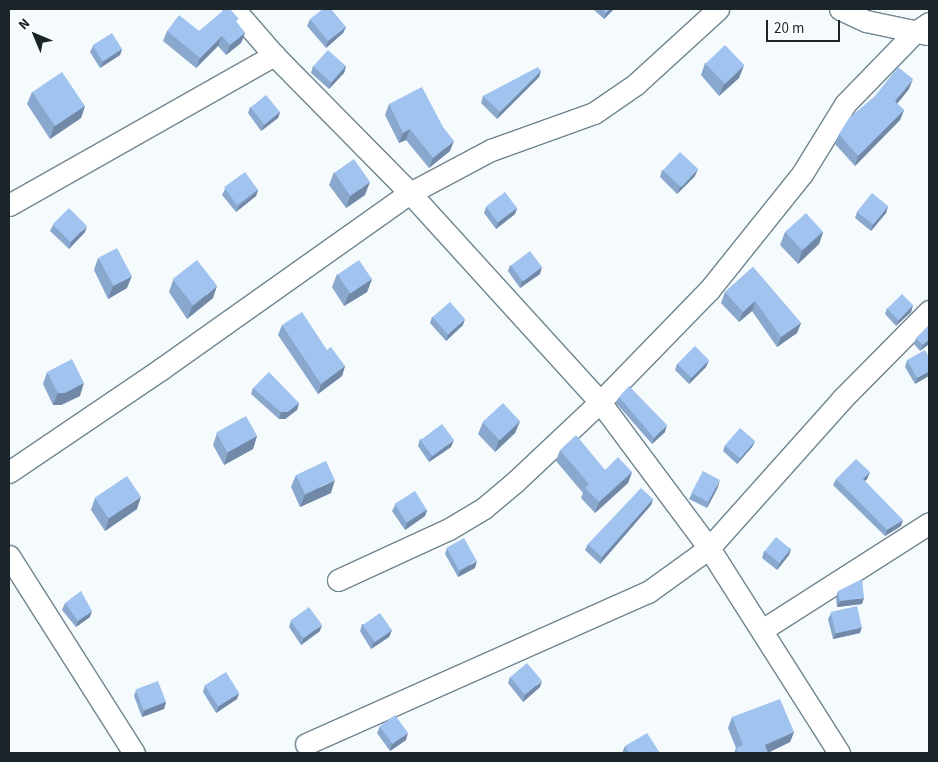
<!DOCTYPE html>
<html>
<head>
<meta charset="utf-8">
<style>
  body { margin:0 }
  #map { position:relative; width:938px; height:762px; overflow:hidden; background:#f5fafc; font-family:"Source Sans 3",sans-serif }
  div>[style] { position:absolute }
  .roads { filter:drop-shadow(1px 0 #708591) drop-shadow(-1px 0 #708591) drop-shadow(0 1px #708591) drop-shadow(0 -1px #708591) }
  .street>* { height:21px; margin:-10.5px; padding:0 10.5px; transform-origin:10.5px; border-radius:10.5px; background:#fff }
  .wall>* { inset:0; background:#8aa8ce }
  .shaded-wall>* { inset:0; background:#7188a7 }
  .building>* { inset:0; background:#a1c3ef; transform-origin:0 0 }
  span { translate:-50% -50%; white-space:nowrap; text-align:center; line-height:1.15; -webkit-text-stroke:4px #fff; paint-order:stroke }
  .frame { position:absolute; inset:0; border:10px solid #1b2429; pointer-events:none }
  .north { position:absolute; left:10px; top:10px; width:50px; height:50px; -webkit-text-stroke:4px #fff; paint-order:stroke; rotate:315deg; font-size:14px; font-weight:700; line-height:20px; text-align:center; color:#1b2429 }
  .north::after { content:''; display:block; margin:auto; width:18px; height:22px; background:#1b2429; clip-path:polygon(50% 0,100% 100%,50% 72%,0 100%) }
  .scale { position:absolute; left:766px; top:20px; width:74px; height:22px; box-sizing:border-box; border:2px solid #1b2429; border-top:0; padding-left:6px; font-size:15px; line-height:18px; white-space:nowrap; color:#1b2429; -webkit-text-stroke:4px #fff; paint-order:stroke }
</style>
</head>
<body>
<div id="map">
  <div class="roads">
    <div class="street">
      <div style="left:234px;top:9px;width:61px;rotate:49deg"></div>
      <div style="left:274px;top:55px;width:194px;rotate:45.4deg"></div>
      <div style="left:410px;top:193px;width:282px;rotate:47.7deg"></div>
      <div style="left:600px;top:402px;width:182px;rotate:53.3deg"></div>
      <div style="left:709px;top:548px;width:243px;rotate:57.6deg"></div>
      <div style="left:840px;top:9px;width:29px;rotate:25deg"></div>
      <div style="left:866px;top:21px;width:62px;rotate:12deg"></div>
      <div style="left:9px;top:205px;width:305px;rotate:-29.5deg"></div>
      <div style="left:9px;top:472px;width:184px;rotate:-34.1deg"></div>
      <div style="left:161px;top:369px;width:305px;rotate:-35.3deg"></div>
      <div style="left:410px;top:193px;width:92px;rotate:-28deg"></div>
      <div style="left:491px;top:150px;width:109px;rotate:-19.8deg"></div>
      <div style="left:594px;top:113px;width:51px;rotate:-34.6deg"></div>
      <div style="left:636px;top:84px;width:111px;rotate:-42.4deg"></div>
      <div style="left:9px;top:556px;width:233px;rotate:57.6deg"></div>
      <div style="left:338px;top:580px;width:122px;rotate:-24.7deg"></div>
      <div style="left:449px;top:529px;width:41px;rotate:-31deg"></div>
      <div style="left:484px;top:508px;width:40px;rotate:-40deg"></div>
      <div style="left:515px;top:482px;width:117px;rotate:-43.3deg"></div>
      <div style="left:600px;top:402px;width:156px;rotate:-45.8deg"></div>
      <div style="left:709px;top:290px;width:149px;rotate:-51.3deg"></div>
      <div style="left:802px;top:174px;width:82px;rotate:-58.4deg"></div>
      <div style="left:845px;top:104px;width:99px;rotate:-45.8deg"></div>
      <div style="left:914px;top:33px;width:18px;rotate:-34deg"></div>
      <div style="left:762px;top:630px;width:198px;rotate:-32.6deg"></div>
      <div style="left:306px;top:744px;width:374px;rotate:-24deg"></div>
      <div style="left:648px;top:592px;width:75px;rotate:-35.8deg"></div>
      <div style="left:709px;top:548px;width:200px;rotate:-48.2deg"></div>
      <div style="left:842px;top:399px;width:124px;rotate:-45.3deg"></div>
    </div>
  </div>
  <div class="wall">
    <div style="clip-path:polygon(593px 9px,614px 9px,604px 19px)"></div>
    <div style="clip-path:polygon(310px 19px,346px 27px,343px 33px,326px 48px,307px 26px)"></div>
    <div style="clip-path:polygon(237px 23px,245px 33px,241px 43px,226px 55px,218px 46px,196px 68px,163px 41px,167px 31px,199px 31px)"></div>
    <div style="clip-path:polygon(93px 46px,122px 49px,120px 55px,100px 68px,90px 52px)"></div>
    <div style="clip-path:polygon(705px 63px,744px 65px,739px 78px,719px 96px,701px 75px)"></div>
    <div style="clip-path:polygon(313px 66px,346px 66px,344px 73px,329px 89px,311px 73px)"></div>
    <div style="clip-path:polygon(541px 71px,539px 77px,497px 119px,481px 103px,483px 96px)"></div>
    <div style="clip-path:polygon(909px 89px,897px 104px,904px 110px,900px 120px,855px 166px,835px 144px,839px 134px)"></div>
    <div style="clip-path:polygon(32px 92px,85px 106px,81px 118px,50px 139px,27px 104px)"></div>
    <div style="clip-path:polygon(389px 104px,450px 151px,429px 168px,406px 140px,399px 143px,385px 115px)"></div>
    <div style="clip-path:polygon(250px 107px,280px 112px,278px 118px,261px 131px,248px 113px)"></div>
    <div style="clip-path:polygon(662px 170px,695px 176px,677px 194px,660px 177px)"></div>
    <div style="clip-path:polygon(334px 172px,365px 195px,346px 208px,329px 185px)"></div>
    <div style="clip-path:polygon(225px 189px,258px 190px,256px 196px,236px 212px,222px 195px)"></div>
    <div style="clip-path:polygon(888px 206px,886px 213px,871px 231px,855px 218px,857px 212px)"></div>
    <div style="clip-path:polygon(486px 207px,517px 208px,515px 214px,496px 229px,484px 213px)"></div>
    <div style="clip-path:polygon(53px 225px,85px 232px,69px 249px,50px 231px)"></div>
    <div style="clip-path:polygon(785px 232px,823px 232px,819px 244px,798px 264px,780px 245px)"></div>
    <div style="clip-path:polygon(98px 258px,127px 288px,108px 299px,94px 270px)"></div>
    <div style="clip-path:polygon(510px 265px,540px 274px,520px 288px,508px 271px)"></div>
    <div style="clip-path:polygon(753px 267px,801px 323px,797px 333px,777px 347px,752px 311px,739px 322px,721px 303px,725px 292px)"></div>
    <div style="clip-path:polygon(337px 274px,372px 279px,367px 292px,344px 306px,332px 287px)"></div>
    <div style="clip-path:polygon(173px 280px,213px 298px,187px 319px,169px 292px)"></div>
    <div style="clip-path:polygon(913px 305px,911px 312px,896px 326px,885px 314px,887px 308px)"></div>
    <div style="clip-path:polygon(432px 317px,463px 325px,446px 341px,430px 323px)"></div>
    <div style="clip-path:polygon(282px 325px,327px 350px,345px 366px,342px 376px,318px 394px,278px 335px)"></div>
    <div style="clip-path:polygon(916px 338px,929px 344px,920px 351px,914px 344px)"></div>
    <div style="clip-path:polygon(929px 357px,915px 384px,905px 367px,907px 360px)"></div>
    <div style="clip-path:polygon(709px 360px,706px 367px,689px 384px,675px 370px,677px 364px)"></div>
    <div style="clip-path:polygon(47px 372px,80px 396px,61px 405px,53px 405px,43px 384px)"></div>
    <div style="clip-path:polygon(253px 388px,299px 403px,297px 410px,285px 419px,279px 419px,251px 394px)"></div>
    <div style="clip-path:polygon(619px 397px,665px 432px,652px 444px,616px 403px)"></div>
    <div style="clip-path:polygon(520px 421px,515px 433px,495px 452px,478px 434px,483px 422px)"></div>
    <div style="clip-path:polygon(217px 433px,257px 436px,253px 449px,224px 465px,213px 445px)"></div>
    <div style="clip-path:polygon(420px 439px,451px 447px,429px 462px,418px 446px)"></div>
    <div style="clip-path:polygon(755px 441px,752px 447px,737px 464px,723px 451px,725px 445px)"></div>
    <div style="clip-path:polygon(560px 450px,605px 470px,632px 472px,628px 483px,595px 513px,581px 498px,583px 493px,556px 461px)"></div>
    <div style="clip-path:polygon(870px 472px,867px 479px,865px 481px,901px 526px,885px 536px,833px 485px,836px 479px)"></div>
    <div style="clip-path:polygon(296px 475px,331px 493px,300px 507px,291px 487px)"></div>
    <div style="clip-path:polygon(718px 487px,707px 508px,689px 499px,692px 493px)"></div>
    <div style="clip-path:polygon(95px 498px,137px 509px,105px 531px,91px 510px)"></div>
    <div style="clip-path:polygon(653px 499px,651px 505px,600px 564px,585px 550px,588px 544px)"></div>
    <div style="clip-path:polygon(395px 505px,427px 510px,425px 516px,405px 530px,392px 511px)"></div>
    <div style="clip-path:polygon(447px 548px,475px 568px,458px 577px,445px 554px)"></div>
    <div style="clip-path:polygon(791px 549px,789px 555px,777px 570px,762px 558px,764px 551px)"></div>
    <div style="clip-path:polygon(838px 591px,862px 604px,837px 607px,836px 597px)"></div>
    <div style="clip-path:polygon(65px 603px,90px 617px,76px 627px,62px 610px)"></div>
    <div style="clip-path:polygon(831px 613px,860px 633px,833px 639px,828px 619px)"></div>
    <div style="clip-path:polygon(291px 621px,320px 631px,301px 645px,289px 627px)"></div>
    <div style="clip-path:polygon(362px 624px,392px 630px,389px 637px,371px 649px,360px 631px)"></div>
    <div style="clip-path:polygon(510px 677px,540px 687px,523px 702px,508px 683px)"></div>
    <div style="clip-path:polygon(205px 685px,239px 693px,237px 699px,216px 713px,203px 692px)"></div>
    <div style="clip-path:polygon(136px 690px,166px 702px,164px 709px,142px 717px,134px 696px)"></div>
    <div style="clip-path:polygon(732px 717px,794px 732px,790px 742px,768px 753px,734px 753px,736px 748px,728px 728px)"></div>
    <div style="clip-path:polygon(380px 726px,406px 740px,390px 751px,377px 733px)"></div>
    <div style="clip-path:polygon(625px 746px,660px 753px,622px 753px)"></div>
  </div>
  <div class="shaded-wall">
    <div style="clip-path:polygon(610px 9px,614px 9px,604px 19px,606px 13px)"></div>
    <div style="clip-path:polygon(346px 27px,343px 33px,326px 48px,328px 41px)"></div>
    <div style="clip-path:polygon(245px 33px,241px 43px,226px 55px,230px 45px)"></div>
    <div style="clip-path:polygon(222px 36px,218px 46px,196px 68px,200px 58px)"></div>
    <div style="clip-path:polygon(122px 49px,120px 55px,100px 68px,103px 62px)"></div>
    <div style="clip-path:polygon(744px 65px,739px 78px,719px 96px,724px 84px)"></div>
    <div style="clip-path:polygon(346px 66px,344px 73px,329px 89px,331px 83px)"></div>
    <div style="clip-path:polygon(541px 71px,539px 77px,497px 119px,500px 112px)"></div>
    <div style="clip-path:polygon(913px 79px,909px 89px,891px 111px,895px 101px)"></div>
    <div style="clip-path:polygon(85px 106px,81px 118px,50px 139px,54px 126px)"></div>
    <div style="clip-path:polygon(904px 110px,900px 120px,855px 166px,858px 156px)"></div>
    <div style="clip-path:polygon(280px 112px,278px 118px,261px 131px,264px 125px)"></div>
    <div style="clip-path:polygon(410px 129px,406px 140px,399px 143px,403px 133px)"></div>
    <div style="clip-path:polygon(454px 141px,450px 151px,429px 168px,433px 158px)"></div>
    <div style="clip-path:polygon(698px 169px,695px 176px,677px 194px,680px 187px)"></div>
    <div style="clip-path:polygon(370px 182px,365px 195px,346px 208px,350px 196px)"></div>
    <div style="clip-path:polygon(258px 190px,256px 196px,236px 212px,239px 206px)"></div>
    <div style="clip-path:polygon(888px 206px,886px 213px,871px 231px,873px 224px)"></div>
    <div style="clip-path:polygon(517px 208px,515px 214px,496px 229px,498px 222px)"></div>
    <div style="clip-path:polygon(87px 226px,85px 232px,69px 249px,71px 242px)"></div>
    <div style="clip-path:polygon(823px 232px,819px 244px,798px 264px,802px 251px)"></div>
    <div style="clip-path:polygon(542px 267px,540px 274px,520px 288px,522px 281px)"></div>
    <div style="clip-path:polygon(132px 276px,127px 288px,108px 299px,113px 286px)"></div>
    <div style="clip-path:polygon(372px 279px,367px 292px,344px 306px,349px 294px)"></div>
    <div style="clip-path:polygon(217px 286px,213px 298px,187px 319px,192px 307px)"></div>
    <div style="clip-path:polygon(755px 301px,752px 311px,739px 322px,743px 312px)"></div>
    <div style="clip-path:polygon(913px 305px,911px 312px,896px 326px,899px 320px)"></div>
    <div style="clip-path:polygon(465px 319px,463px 325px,446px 341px,448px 335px)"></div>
    <div style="clip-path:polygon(801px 323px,797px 333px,777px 347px,781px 337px)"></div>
    <div style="clip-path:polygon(929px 339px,929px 344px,920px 351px,923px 345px)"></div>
    <div style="clip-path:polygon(709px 360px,706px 367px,689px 384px,691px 378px)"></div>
    <div style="clip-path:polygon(345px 366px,342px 376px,318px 394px,321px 384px)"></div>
    <div style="clip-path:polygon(929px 371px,929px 376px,915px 384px,917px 378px)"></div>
    <div style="clip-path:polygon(84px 383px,80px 396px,61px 405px,53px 405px,58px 393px)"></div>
    <div style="clip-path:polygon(299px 403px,297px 410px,285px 419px,279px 419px,281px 412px)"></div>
    <div style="clip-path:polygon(520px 421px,515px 433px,495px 452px,499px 440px)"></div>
    <div style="clip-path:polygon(667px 425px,665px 432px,652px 444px,654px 438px)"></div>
    <div style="clip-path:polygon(257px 436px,253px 449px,224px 465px,228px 452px)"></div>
    <div style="clip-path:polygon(454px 440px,451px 447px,429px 462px,432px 456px)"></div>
    <div style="clip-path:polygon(755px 441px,752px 447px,737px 464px,740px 458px)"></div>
    <div style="clip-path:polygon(632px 472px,628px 483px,595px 513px,599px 502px)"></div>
    <div style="clip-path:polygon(870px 472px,867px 479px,860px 485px,863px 479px)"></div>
    <div style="clip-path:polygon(335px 480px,331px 493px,300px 507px,305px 495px)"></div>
    <div style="clip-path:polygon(720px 480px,718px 487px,707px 508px,709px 501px)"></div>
    <div style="clip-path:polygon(141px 497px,137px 509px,105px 531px,109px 518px)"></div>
    <div style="clip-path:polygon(653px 499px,651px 505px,600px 564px,602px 557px)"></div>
    <div style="clip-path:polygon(427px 510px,425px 516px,405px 530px,407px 523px)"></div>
    <div style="clip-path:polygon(903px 520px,901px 526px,885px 536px,887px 530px)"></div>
    <div style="clip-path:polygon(791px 549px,789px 555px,777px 570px,779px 564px)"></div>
    <div style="clip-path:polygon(477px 561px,475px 568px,458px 577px,460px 571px)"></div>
    <div style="clip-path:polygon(864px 598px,862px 604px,837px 607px,840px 601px)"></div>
    <div style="clip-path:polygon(92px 611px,90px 617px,76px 627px,78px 621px)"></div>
    <div style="clip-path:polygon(322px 625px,320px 631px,301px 645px,304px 638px)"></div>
    <div style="clip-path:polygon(862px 627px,860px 633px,833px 639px,836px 633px)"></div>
    <div style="clip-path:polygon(392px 630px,389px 637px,371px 649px,374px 642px)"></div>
    <div style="clip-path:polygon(542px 681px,540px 687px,523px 702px,525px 695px)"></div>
    <div style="clip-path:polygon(239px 693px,237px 699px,216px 713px,219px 706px)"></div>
    <div style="clip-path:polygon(166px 702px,164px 709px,142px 717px,144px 711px)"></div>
    <div style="clip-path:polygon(794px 732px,790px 742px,767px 753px,765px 745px)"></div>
    <div style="clip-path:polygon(408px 733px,406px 740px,390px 751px,392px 744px)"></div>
  </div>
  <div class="building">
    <div style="clip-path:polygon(225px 9px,230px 9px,239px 19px,236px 21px,245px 33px,230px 45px,222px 36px,200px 58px,167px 31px,179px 15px,199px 31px)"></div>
    <div style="clip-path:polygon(323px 9px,331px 9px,346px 27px,328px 41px,310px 19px)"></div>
    <div style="clip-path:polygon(602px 9px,610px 9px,606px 13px)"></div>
    <div style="left:112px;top:33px;width:19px;height:23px;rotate:58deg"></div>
    <div style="left:725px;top:45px;width:28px;height:27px;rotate:46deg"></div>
    <div style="left:328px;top:50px;width:24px;height:22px;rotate:42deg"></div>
    <div style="clip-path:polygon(538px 67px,541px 71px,500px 112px,483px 96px)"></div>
    <div style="clip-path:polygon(898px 67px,913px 79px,895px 101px,904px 110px,858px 156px,839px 134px,849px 118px,875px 96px)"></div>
    <div style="left:62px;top:72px;width:41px;height:36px;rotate:56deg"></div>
    <div style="clip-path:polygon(422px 87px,443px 127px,454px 141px,433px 158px,410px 129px,403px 133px,389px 104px)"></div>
    <div style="left:266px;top:95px;width:22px;height:20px;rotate:51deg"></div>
    <div style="left:680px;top:152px;width:25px;height:25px;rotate:43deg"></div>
    <div style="left:354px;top:159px;width:28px;height:24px;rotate:55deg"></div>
    <div style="left:245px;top:172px;width:22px;height:26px;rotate:54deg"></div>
    <div style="left:505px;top:192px;width:20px;height:24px;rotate:53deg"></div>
    <div style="left:872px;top:193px;width:21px;height:24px;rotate:39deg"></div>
    <div style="left:69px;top:208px;width:25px;height:23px;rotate:45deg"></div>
    <div style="left:806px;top:213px;width:25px;height:28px;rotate:48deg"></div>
    <div style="left:117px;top:248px;width:32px;height:21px;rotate:62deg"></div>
    <div style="left:530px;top:251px;width:20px;height:24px;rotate:53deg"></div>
    <div style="left:197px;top:260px;width:33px;height:31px;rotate:52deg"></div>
    <div style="left:359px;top:260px;width:23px;height:26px;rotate:56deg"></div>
    <div style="clip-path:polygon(753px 267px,801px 323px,781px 337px,755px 301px,743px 312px,725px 292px)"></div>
    <div style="left:902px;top:294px;width:16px;height:21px;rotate:45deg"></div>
    <div style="left:450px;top:302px;width:23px;height:23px;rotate:49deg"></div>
    <div style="clip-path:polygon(302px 312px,327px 350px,331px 347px,345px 366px,321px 384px,282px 325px)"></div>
    <div style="clip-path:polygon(929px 325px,929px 339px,923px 345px,916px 338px)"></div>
    <div style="left:695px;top:346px;width:20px;height:25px;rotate:45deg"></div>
    <div style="clip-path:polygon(925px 350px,929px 357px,929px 371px,917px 378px,907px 360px)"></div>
    <div style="clip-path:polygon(72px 359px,84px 383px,65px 393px,58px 393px,47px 372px)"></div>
    <div style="clip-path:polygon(269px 372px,299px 403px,288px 412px,281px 412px,253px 388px)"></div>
    <div style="clip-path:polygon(629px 386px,667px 425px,654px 438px,619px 397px)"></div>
    <div style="left:503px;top:403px;width:25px;height:28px;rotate:47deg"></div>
    <div style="left:246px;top:416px;width:23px;height:34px;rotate:61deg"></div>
    <div style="left:442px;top:424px;width:20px;height:27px;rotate:53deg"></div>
    <div style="left:740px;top:428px;width:20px;height:23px;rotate:41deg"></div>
    <div style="clip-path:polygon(576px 435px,605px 470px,618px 457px,632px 472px,599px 502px,585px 488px,589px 484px,560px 450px)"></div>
    <div style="clip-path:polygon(856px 459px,870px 472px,863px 479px,903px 520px,887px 530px,836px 479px)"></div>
    <div style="left:326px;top:461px;width:21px;height:33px;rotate:65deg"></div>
    <div style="left:703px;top:471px;width:19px;height:25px;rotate:28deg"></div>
    <div style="left:127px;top:476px;width:25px;height:39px;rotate:56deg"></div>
    <div style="clip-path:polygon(641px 488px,653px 499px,602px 557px,588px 544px)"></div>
    <div style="left:415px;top:491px;width:22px;height:24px;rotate:58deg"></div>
    <div style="left:776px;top:537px;width:19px;height:18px;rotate:39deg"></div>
    <div style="left:464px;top:538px;width:26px;height:20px;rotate:61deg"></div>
    <div style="clip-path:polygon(862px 579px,864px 598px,840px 601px,838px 591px)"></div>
    <div style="clip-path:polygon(81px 591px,92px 611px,78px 621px,65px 603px)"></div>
    <div style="left:857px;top:606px;width:22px;height:27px;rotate:77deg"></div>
    <div style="left:309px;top:607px;width:22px;height:23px;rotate:54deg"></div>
    <div style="left:380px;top:613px;width:21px;height:21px;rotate:55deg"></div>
    <div style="left:527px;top:663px;width:23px;height:22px;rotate:50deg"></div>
    <div style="left:226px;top:672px;width:25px;height:25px;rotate:58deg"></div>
    <div style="left:158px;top:681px;width:22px;height:24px;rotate:69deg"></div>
    <div style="clip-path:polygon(780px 699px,794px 732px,765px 745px,768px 753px,738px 753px,736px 748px,743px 745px,732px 717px)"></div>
    <div style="left:395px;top:715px;width:22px;height:19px;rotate:54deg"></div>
    <div style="clip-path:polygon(647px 733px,660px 753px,629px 753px,625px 746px)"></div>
  </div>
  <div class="frame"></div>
  <div class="north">N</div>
  <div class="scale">20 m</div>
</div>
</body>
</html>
